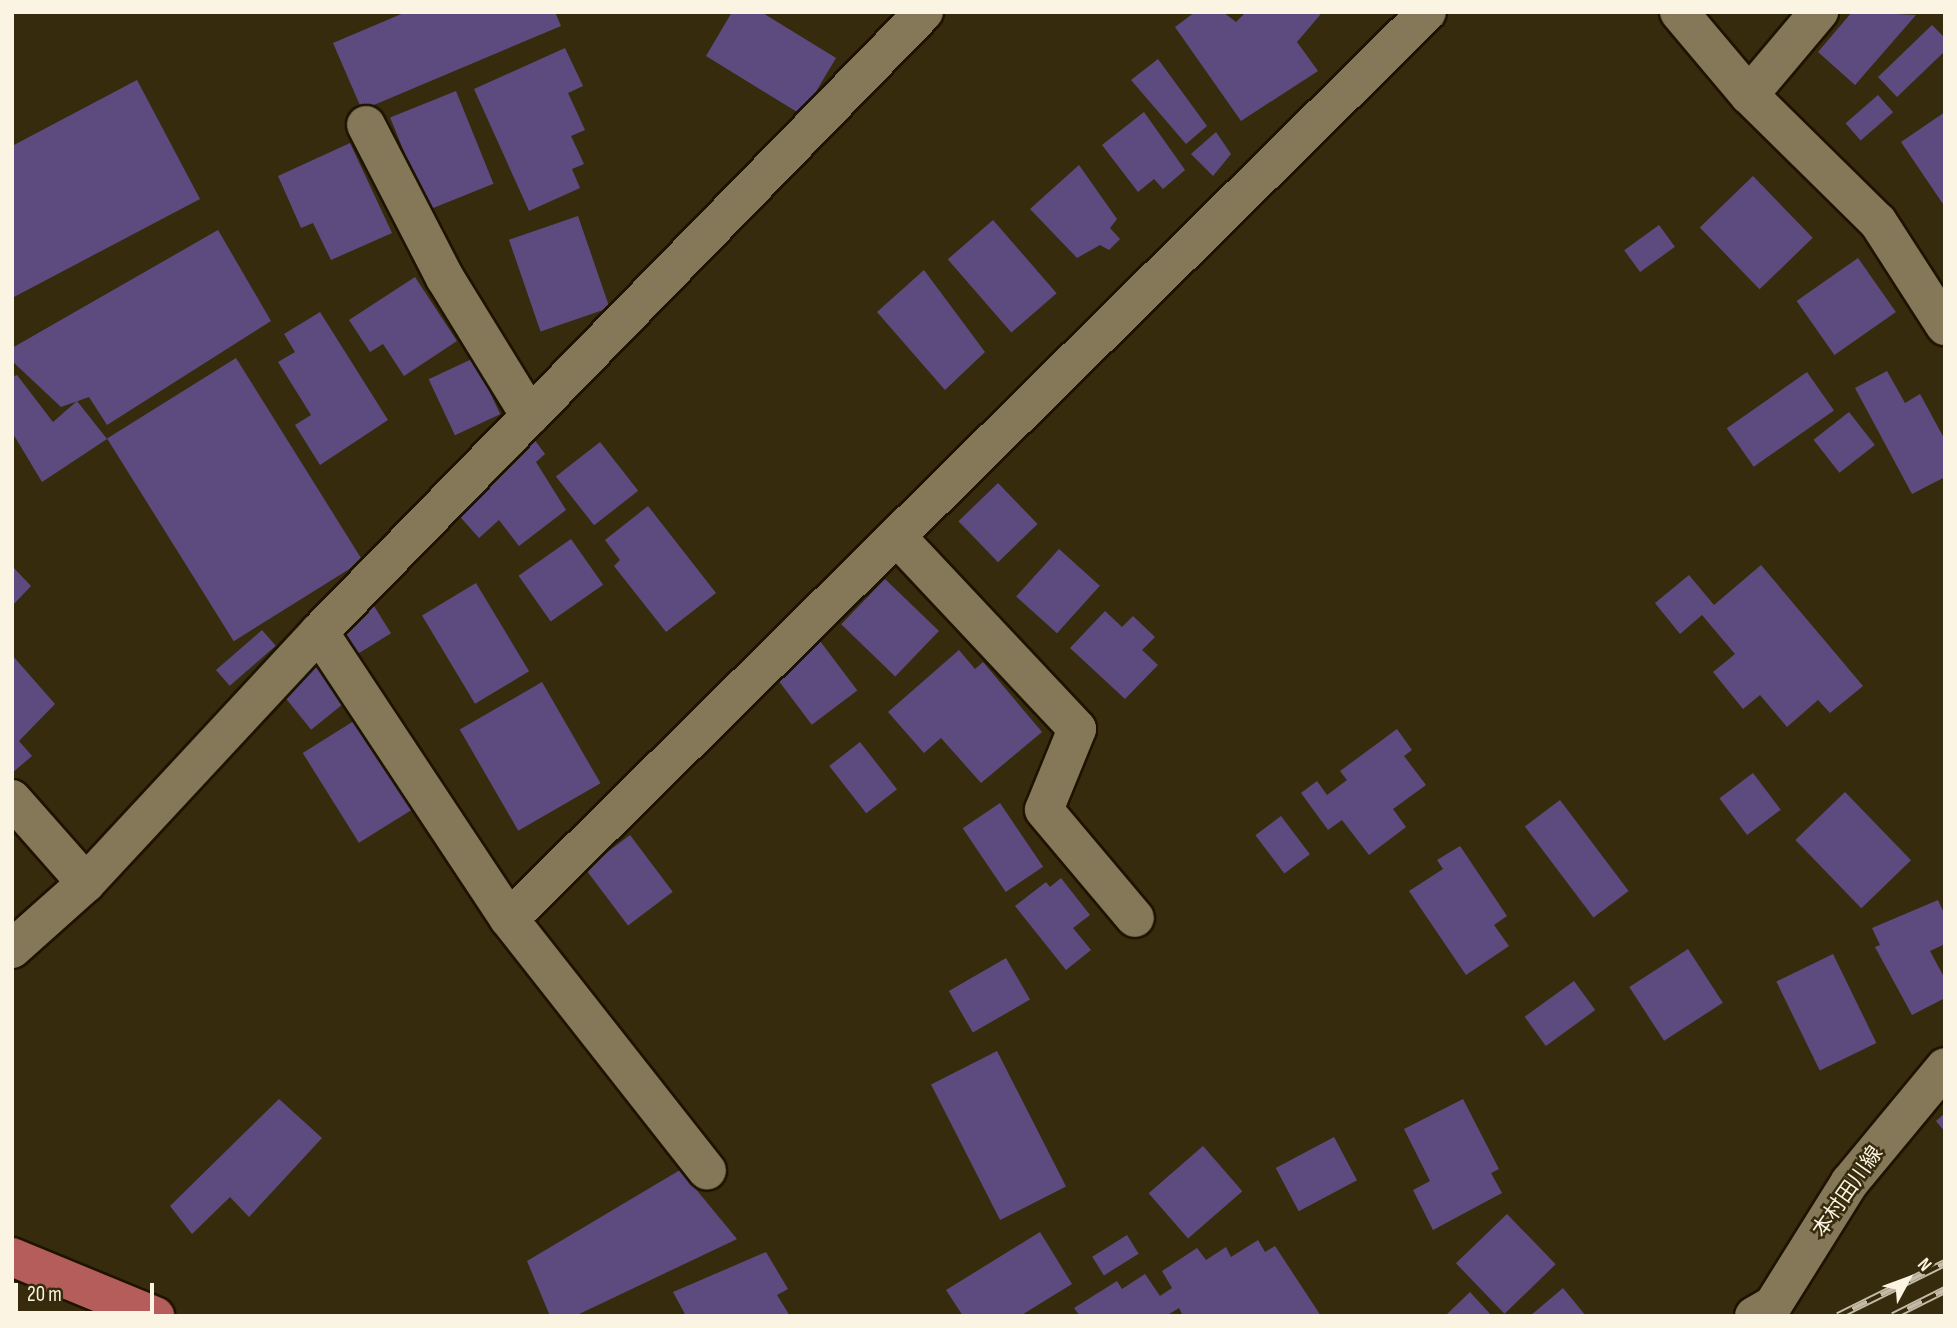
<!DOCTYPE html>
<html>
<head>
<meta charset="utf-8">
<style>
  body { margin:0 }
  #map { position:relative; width:1957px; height:1328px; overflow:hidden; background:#362b0d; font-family:"Sofia Sans Condensed","Noto Sans JP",sans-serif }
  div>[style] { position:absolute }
  .building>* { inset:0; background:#5d4b80; transform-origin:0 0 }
  .roads { filter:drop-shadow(2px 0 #1e1300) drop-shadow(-2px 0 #1e1300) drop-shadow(0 2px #1e1300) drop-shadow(0 -2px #1e1300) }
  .street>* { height:38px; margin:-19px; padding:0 19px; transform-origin:19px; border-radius:19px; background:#857859 }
  .secondary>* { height:38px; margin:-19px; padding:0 19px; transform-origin:19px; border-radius:19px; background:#857859 }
  .primary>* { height:38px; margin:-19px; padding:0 19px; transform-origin:19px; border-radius:19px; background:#b55d5b }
  .rail>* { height:8px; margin-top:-4px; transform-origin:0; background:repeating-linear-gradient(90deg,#362b0d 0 16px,#c3bba6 0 32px); box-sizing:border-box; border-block:2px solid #c3bba6 }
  span { translate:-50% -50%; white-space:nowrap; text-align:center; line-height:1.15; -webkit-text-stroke:5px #362b0d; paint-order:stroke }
  .street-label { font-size:21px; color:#fcf4e3 }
  .frame { position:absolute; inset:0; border:14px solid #fcf4e3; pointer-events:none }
  .north { position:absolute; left:1873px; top:1244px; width:70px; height:70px; -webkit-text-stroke:5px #362b0d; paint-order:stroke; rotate:49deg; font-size:19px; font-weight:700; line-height:28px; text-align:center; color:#fcf4e3 }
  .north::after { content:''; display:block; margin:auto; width:24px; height:32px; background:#fcf4e3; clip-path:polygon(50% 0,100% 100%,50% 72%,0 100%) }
  .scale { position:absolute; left:14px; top:1283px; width:140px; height:32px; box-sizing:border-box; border:4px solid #fcf4e3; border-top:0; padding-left:9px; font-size:21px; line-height:24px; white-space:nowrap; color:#fcf4e3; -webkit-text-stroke:5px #362b0d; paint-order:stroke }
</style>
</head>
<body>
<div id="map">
  <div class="building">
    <div style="clip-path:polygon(406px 12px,555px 12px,561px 26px,362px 110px,333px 43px)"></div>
    <div style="clip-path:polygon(732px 12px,761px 12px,836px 58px,802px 115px,706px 56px)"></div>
    <div style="clip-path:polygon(1195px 12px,1223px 12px,1236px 22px,1246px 12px,1319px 12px,1320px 15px,1297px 42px,1318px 71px,1241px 121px,1175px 27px)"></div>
    <div style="clip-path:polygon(1852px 12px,1916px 15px,1855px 85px,1818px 52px)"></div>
    <div style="clip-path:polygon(1932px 25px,1945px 38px,1945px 51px,1897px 97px,1878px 77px)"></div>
    <div style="clip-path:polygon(565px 48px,583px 86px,568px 93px,585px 130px,571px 136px,584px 164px,572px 169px,580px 188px,529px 211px,474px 89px)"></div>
    <div style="clip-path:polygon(1158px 59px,1207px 126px,1186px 144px,1131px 80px)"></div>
    <div style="clip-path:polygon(137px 80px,200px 199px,12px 298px,12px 146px)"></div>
    <div style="left:456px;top:91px;width:100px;height:71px;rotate:68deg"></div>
    <div style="left:1878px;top:95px;width:23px;height:43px;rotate:49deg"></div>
    <div style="clip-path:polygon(1144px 112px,1185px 170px,1163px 189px,1154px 179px,1138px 192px,1102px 145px)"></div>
    <div style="clip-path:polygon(1945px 112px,1945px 207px,1901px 142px)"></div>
    <div style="clip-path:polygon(1216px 132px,1231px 154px,1213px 176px,1191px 154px)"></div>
    <div style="clip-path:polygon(350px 143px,392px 233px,331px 260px,313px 223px,301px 228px,278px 176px)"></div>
    <div style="clip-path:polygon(1079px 165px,1117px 219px,1110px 228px,1120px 239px,1109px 250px,1100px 245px,1077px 258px,1030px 209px)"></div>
    <div style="left:1753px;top:176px;width:86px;height:74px;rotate:46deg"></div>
    <div style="left:578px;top:216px;width:97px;height:73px;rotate:71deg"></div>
    <div style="left:993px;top:220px;width:97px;height:60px;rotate:49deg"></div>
    <div style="left:1659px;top:225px;width:27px;height:43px;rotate:54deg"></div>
    <div style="clip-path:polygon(218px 230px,271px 321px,107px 425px,89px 397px,61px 407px,12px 361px,12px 348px)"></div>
    <div style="left:1858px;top:258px;width:66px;height:75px;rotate:55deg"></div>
    <div style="clip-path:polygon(924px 270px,985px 352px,945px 390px,877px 312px)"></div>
    <div style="clip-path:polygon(415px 277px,457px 341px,404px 376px,383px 344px,370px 352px,349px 320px)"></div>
    <div style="clip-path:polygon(320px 312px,388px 420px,320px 465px,295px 425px,311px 415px,278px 362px,295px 352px,284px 334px)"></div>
    <div style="left:236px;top:358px;width:239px;height:152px;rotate:58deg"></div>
    <div style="left:474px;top:358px;width:62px;height:50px;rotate:65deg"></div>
    <div style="clip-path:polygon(1887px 371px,1905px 403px,1920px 394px,1945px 440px,1945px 477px,1912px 494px,1855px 388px)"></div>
    <div style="left:1807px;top:372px;width:47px;height:98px;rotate:55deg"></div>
    <div style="clip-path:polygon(17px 375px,53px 422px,77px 401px,107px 439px,42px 482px,12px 432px,12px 377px)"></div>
    <div style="left:1849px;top:412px;width:42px;height:45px;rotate:52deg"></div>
    <div style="clip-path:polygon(534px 439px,545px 454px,536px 462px,566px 510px,519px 546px,499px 520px,479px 538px,455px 511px)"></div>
    <div style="left:600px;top:442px;width:62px;height:56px;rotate:52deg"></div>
    <div style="left:998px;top:483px;width:57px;height:55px;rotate:46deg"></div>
    <div style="clip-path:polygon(648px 506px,716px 593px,666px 632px,614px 566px,620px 560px,605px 540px)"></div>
    <div style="left:571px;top:539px;width:56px;height:64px;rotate:55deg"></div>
    <div style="left:1059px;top:549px;width:55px;height:64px;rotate:42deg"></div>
    <div style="clip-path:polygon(1761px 565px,1863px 686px,1830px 713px,1818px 700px,1787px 727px,1760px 695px,1743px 709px,1713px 672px,1735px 654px,1702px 615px,1680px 634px,1655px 603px,1689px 575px,1714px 605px)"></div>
    <div style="clip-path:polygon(12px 566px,31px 586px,12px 606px)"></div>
    <div style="left:885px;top:579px;width:75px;height:63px;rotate:44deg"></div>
    <div style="left:476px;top:583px;width:103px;height:63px;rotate:59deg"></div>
    <div style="left:374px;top:606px;width:32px;height:46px;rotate:58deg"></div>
    <div style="clip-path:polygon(1105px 611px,1122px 627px,1133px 616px,1155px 637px,1142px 650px,1158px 665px,1125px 699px,1070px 648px)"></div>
    <div style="left:262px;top:630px;width:21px;height:61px;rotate:49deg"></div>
    <div style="left:820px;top:641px;width:62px;height:57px;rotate:53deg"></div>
    <div style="clip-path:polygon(959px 650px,975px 669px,983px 662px,1042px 732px,981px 783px,941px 738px,924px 753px,888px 712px)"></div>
    <div style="clip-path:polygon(12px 655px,55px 704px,19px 741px,32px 756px,12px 773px)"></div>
    <div style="left:318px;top:665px;width:46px;height:46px;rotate:51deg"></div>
    <div style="left:542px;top:682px;width:117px;height:95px;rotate:60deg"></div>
    <div style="left:357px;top:719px;width:106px;height:64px;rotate:58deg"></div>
    <div style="clip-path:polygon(1397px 729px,1412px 750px,1404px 756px,1426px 785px,1393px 809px,1406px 827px,1369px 855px,1342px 820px,1328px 830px,1301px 793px,1317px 781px,1327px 795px,1347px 780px,1340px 771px)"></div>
    <div style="left:860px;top:742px;width:60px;height:39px;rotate:52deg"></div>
    <div style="left:1753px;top:773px;width:46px;height:42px;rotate:53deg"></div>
    <div style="left:1845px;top:792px;width:95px;height:69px;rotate:46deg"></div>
    <div style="left:1560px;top:800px;width:114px;height:44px;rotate:53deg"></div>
    <div style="left:1000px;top:803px;width:77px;height:45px;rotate:56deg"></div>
    <div style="left:1281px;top:816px;width:48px;height:32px;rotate:53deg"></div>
    <div style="left:630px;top:835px;width:71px;height:56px;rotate:53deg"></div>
    <div style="clip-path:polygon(1460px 846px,1507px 916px,1494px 925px,1509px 946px,1466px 975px,1409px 891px,1443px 869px,1437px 860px)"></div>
    <div style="clip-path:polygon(1061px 878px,1090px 915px,1073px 928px,1091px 950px,1066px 970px,1015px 906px,1046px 882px,1050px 887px)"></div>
    <div style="clip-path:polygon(1938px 900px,1945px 915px,1945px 944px,1930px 951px,1945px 979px,1945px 998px,1912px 1015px,1875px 947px,1880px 945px,1872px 928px)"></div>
    <div style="left:1688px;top:949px;width:64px;height:70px;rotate:57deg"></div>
    <div style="left:1833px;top:954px;width:99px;height:63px;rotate:64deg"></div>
    <div style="left:1006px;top:958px;width:48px;height:66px;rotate:60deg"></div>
    <div style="left:1574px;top:981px;width:36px;height:61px;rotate:54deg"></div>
    <div style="left:997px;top:1051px;width:152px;height:74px;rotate:63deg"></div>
    <div style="clip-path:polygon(279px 1099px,322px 1138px,249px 1217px,230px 1197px,192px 1234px,170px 1206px)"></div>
    <div style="clip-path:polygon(1463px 1099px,1499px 1169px,1491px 1173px,1502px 1193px,1433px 1230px,1413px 1190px,1430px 1181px,1404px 1129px)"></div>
    <div style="clip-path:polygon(1945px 1113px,1945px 1132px,1936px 1121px)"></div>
    <div style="left:1334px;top:1137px;width:49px;height:66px;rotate:62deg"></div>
    <div style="left:1203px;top:1146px;width:60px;height:72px;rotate:49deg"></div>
    <div style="clip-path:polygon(680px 1170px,737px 1239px,575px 1316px,550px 1316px,527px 1261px)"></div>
    <div style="left:1507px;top:1214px;width:70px;height:71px;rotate:46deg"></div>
    <div style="clip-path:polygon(1040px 1232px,1072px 1284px,1020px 1316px,963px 1316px,946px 1290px)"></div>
    <div style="left:1127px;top:1235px;width:22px;height:41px;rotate:58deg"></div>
    <div style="clip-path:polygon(1258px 1240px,1265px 1252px,1275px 1246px,1321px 1316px,1183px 1316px,1179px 1308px,1166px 1316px,1080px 1316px,1074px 1308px,1117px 1281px,1122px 1289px,1145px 1274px,1160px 1296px,1172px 1288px,1162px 1271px,1197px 1248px,1206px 1260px,1226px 1247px,1231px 1257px)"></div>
    <div style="clip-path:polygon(766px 1252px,788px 1289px,777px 1295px,790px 1316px,686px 1316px,673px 1292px)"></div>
    <div style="clip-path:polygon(1563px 1288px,1586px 1316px,1530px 1316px)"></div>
    <div style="clip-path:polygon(1470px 1292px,1492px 1316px,1445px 1316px)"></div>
  </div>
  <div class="roads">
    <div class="street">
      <div style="left:1679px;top:12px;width:109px;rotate:49.9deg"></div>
      <div style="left:1749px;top:95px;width:181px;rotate:44.6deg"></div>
      <div style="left:1878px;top:222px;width:124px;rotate:57.2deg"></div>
      <div style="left:1749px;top:95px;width:109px;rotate:-49.9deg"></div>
      <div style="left:366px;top:125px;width:172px;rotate:62.7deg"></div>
      <div style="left:445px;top:278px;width:162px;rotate:58.4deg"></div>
      <div style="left:897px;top:537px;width:263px;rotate:46.8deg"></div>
      <div style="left:1077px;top:729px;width:87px;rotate:112.2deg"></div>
      <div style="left:1044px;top:810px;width:141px;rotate:49.9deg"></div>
      <div style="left:319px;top:632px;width:344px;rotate:56.5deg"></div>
      <div style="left:509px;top:919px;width:320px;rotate:51.8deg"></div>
      <div style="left:12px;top:799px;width:112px;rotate:48.6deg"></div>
      <div style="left:509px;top:919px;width:1290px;rotate:-44.65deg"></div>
      <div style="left:12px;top:949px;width:99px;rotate:-41.7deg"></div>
      <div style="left:86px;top:883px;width:342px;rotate:-47.1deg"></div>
      <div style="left:319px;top:632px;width:866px;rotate:-45.7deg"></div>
    </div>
    <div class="secondary">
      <div style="left:1754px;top:1316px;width:22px;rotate:-30deg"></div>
      <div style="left:1773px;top:1305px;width:145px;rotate:-58deg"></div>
      <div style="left:1850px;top:1182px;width:149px;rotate:-50.4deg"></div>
    </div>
    <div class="primary">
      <div style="left:12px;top:1257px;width:155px;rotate:22.4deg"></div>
    </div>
  </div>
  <div class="rail">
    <div style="left:1838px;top:1316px;width:119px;rotate:-26.4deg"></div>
    <div style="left:1893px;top:1316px;width:58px;rotate:-26.6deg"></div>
  </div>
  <div class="street-label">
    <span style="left:1848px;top:1192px;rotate:-55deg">本村田川線</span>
  </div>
  <div class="frame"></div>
  <div class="north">N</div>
  <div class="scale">20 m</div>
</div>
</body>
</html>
